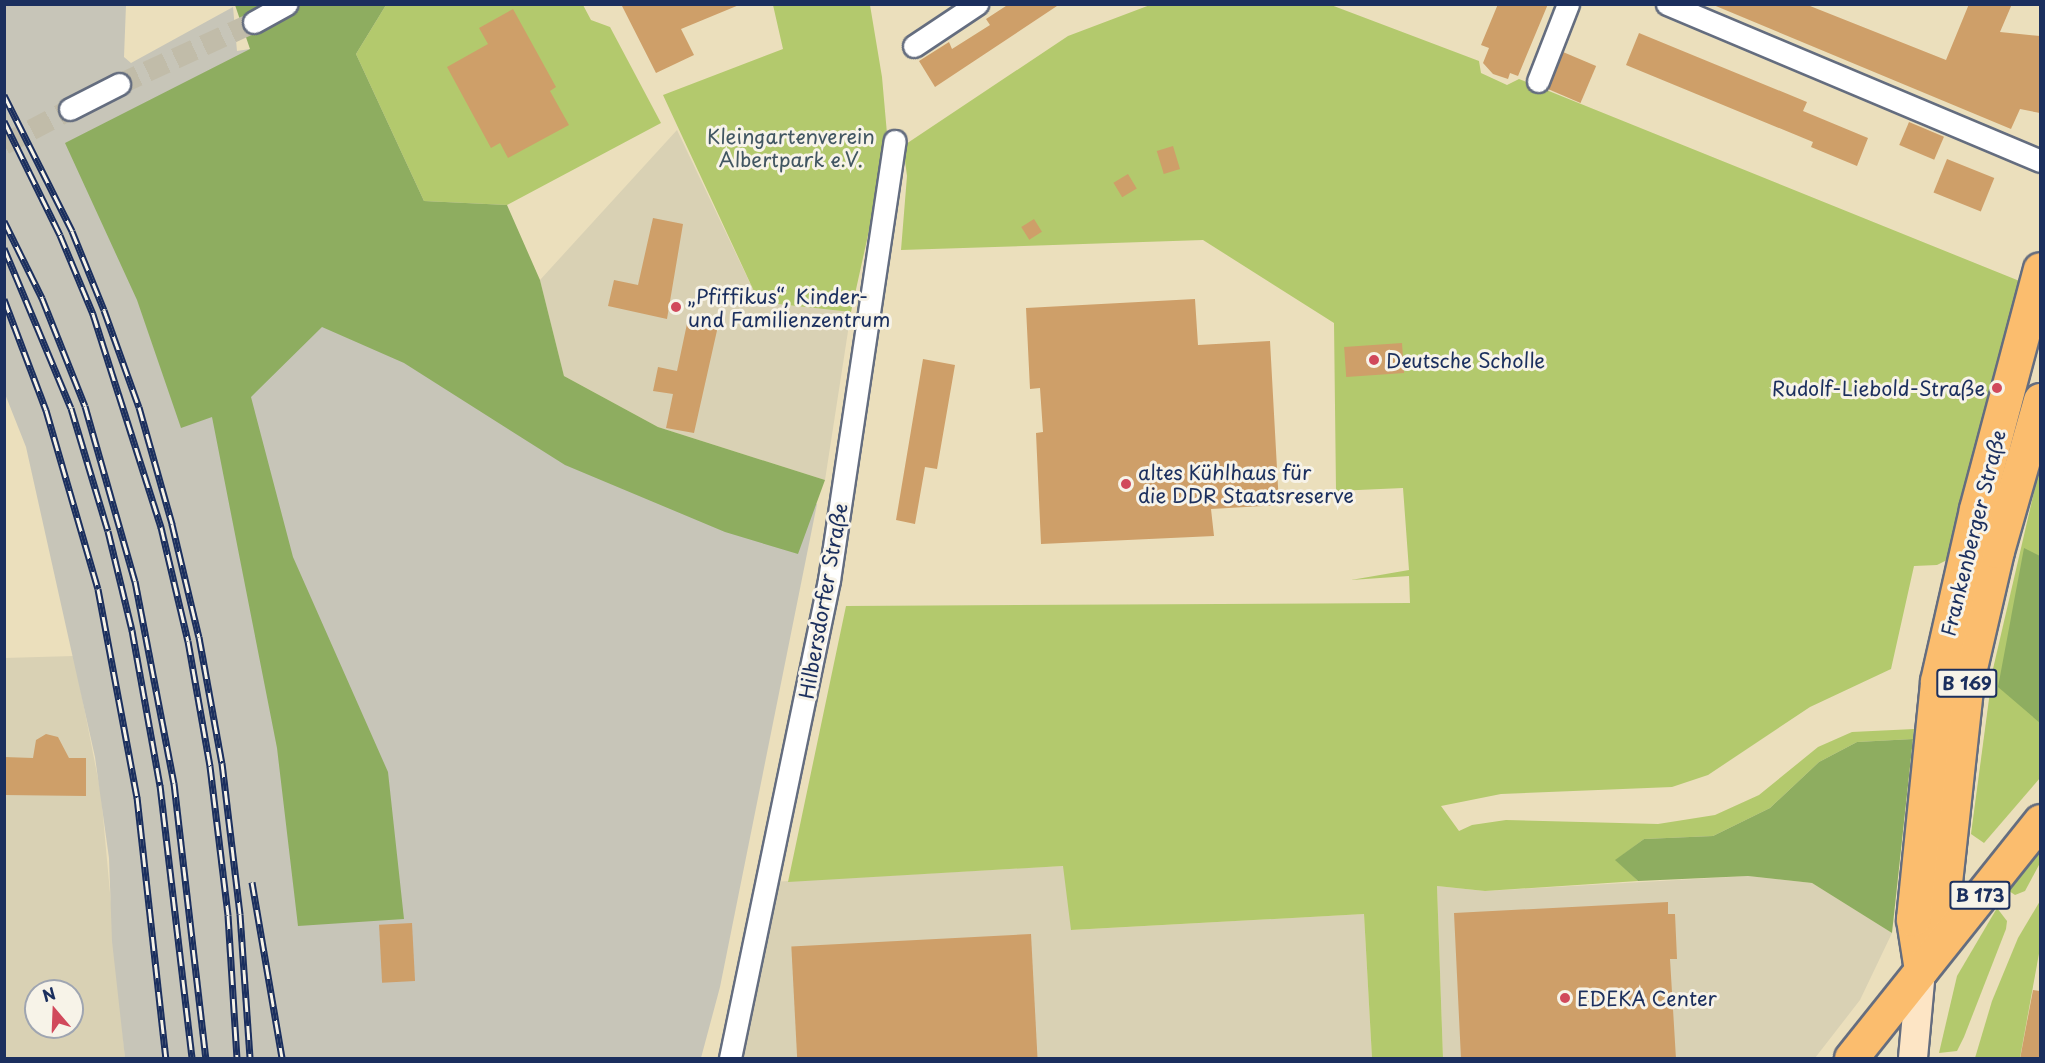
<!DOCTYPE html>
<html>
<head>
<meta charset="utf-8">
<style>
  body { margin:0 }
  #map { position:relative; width:2045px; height:1063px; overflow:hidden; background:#ebdfbc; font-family:"Playpen Sans",sans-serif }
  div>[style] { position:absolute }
  .built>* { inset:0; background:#d9d1b4 }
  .industrial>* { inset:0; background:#c7c5b8 }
  .green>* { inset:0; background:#b3c96d }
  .forest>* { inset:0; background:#8ead60 }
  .building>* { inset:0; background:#ce9f69; transform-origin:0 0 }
  .minor-tunnel>* { height:21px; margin-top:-10.5px; transform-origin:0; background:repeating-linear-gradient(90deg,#c1bca9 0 21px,transparent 0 31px) }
  .roads { filter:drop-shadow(2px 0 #646d7f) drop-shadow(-2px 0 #646d7f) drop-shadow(0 2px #646d7f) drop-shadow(0 -2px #646d7f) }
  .minor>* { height:21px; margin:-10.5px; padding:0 10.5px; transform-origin:10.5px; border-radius:10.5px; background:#fff }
  .secondary>* { height:28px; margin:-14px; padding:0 14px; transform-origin:14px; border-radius:14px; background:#fde5c5 }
  .primary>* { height:33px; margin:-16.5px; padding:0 16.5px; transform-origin:16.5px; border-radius:16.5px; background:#fbbd6e }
  .rail>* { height:7px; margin-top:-3.5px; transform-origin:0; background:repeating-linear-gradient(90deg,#f7f3e8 0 14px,#1b2f5e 0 28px); box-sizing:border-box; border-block:2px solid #1b2f5e }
  .dots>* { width:16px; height:16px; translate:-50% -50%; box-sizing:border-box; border:3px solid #f7f3e8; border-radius:50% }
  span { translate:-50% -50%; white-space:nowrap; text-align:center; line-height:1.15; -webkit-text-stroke:6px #f7f3e8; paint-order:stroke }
  .shield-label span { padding:2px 4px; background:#f7f3e8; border:2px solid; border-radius:4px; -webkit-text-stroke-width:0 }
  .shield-label { font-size:18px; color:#1b2f5e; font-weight:700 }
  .park-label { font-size:20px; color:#415662 }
  .poi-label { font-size:20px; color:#1b2f5e }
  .left { translate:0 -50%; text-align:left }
  .right { translate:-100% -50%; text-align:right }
  .street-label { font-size:20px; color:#1b2f5e }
  .frame { position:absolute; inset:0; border:6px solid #1b2f5e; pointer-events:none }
  .north { position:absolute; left:24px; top:979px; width:60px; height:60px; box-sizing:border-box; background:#f7f3e8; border:2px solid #9fa5b1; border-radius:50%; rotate:341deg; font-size:16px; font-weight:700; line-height:24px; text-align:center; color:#1b2f5e }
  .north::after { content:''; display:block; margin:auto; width:21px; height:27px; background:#d1495b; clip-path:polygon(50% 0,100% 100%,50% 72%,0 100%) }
</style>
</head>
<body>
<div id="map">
  <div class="built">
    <div style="clip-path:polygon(677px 130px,759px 302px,851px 312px,825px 480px,658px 427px,564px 376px,540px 280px)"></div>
    <div style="clip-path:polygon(evenodd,74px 656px,101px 794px,125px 1058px,5px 1058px,4px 658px,74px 656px,36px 991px,72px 991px,72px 1027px,36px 1027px,36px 991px)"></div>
    <div style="clip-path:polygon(1064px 866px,1072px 930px,1364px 914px,1372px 1058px,732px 1058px,771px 882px)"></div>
    <div style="clip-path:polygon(1748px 876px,1812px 883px,1892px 933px,1860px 1000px,1815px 1058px,1443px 1058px,1437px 886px,1485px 891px)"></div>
  </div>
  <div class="industrial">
    <div style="clip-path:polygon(5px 5px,126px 5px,124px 57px,131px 63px,233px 7px,237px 51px,250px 49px,432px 331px,817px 504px,720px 987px,701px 1058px,125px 1058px,112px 941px,109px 858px,95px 757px,26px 447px,5px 394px)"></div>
  </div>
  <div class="green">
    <div style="clip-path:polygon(386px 5px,583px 5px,591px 20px,610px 27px,661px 123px,507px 205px,424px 201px,356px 54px)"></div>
    <div style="clip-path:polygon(773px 5px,870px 5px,882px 77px,888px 145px,851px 312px,759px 302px,663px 95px,783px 49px)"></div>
    <div style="clip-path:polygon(1150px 5px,1331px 5px,1479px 61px,1481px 73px,1507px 85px,1519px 79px,2022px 282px,1947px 560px,1937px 565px,1914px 566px,1891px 669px,1810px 707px,1708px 775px,1672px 787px,1501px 794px,1441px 806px,1459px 831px,1472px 825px,1506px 820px,1658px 824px,1715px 815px,1759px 795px,1818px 747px,1852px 732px,1914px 729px,1913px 739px,1857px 742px,1819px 762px,1770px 808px,1713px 836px,1644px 839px,1616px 860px,1638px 881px,1485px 891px,1437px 886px,1443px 1058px,1372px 1058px,1364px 914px,1071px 930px,1063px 866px,788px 882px,846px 606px,1410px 603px,1409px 576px,1351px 580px,1409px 570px,1403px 488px,1336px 491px,1334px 323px,1203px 240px,901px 250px,907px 176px,903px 146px,1068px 36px)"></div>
    <div style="clip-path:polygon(2040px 466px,2040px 778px,1984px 843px,1971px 834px,1993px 669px)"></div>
    <div style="clip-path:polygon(2040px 843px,2040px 863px,2025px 891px,2015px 895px,2009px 891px)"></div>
    <div style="clip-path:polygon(2040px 901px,2040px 948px,2020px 1058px,1975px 1058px,1992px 1001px,2018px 938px)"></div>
    <div style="clip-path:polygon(1997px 908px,2007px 921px,2006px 929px,1964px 1037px,1957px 1051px,1939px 1053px,1957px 976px)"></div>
  </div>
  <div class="forest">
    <div style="clip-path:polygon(235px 5px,386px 5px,356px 54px,424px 201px,507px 205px,540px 280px,564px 376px,658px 427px,825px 480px,798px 554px,725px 532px,565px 465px,404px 363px,322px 327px,251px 397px,293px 557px,388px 772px,404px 919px,298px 926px,277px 748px,212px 417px,181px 428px,137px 300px,65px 143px,250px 49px)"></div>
    <div style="clip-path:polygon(2024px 548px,2040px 556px,2040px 723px,1998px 687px)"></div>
    <div style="clip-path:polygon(1913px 739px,1892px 933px,1812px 883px,1748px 876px,1638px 881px,1615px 860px,1644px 839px,1713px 836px,1770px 808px,1819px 762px,1857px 742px)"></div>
  </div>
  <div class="building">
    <div style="clip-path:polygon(621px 4px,739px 4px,739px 5px,681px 29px,694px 55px,656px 73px)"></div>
    <div style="clip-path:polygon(1009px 4px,1060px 4px,935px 87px,919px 61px,949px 42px,952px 49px,990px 25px,986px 19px)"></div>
    <div style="clip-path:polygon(1498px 4px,1548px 4px,1518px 76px,1510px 73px,1508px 79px,1493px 74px,1483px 63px,1489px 48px,1481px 45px)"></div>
    <div style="clip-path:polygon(1711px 4px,1805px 4px,1946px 60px,1969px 4px,2012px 4px,2000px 32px,2040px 36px,2040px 113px,2020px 109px,2011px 129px)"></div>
    <div style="clip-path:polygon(513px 9px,556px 87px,550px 91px,569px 125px,508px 158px,500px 143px,491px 148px,447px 67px,488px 44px,479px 28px)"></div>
    <div style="clip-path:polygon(1639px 33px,1807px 102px,1803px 111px,1868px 138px,1857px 166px,1811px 147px,1813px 142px,1626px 65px)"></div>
    <div style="left:1563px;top:52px;width:36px;height:40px;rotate:23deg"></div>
    <div style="left:1909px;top:122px;width:38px;height:25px;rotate:23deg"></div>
    <div style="left:1173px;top:146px;width:24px;height:17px;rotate:73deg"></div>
    <div style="left:1947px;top:159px;width:51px;height:36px;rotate:22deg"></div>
    <div style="left:1128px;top:174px;width:17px;height:17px;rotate:59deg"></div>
    <div style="clip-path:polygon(653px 218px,683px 224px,667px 319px,608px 306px,614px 280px,638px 285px)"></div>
    <div style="left:1034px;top:219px;width:15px;height:15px;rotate:58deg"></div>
    <div style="clip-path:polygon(1195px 299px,1198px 345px,1270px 341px,1279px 505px,1211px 509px,1214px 536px,1041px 544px,1036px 433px,1043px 432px,1040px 388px,1030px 389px,1026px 308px)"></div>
    <div style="clip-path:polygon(688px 319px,718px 326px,694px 433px,666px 428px,673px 394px,653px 391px,658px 367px,677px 371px)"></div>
    <div style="left:1402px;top:343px;width:30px;height:58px;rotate:86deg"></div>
    <div style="clip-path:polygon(923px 359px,955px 365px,937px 469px,925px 467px,915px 524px,896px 520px)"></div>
    <div style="clip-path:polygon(46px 734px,58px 737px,69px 758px,86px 758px,86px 796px,4px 795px,4px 757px,33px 758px,36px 740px)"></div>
    <div style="clip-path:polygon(1668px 902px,1668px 914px,1675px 914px,1677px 959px,1670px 959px,1676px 1059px,1461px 1059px,1454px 913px)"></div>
    <div style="left:412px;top:923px;width:58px;height:33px;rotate:87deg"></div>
    <div style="left:1031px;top:934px;width:125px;height:240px;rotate:87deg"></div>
    <div style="clip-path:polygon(2033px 990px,2040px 991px,2040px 1059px,2020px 1059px)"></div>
  </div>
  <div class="minor-tunnel">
    <div style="left:119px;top:84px;width:149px;rotate:-24.7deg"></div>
    <div style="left:4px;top:144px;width:75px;rotate:-27.9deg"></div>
  </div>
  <div class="roads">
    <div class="minor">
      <div style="left:1667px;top:4px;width:405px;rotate:22.8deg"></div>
      <div style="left:254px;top:22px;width:37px;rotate:-29deg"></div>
      <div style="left:914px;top:46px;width:76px;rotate:-33.7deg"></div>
      <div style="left:1538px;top:81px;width:83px;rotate:-68.7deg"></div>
      <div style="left:70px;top:109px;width:55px;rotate:-27deg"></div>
      <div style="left:730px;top:1058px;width:488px;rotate:-78.3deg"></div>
      <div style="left:829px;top:580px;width:444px;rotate:-81.5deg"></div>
    </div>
    <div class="secondary">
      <div style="left:1913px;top:1058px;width:88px;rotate:-84.8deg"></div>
    </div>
    <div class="primary">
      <div style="left:1922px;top:968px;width:53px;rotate:-68.8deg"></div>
      <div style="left:1941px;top:919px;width:239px;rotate:-83.8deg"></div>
      <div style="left:1967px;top:681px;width:133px;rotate:-77deg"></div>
      <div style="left:1997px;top:551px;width:157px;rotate:-74.1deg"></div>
      <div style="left:1921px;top:970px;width:52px;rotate:-98.9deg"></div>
      <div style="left:1913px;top:919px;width:239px;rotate:-84.2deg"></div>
      <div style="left:1937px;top:681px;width:176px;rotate:-77.2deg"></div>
      <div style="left:1976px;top:509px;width:248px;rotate:-75.1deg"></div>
      <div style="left:1851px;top:1058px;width:303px;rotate:-51.4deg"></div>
    </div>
  </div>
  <div class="rail">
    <div style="left:4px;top:95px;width:152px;rotate:63.4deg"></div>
    <div style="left:72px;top:231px;width:85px;rotate:67.9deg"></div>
    <div style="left:104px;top:310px;width:103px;rotate:70.2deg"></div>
    <div style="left:139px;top:407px;width:122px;rotate:74.2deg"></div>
    <div style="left:172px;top:524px;width:116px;rotate:76.6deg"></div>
    <div style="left:199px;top:637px;width:128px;rotate:79.7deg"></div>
    <div style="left:222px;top:763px;width:152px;rotate:83.2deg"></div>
    <div style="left:240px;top:914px;width:144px;rotate:86deg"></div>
    <div style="left:4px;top:121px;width:127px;rotate:63.8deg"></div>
    <div style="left:60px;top:235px;width:86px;rotate:67.3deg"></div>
    <div style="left:93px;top:314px;width:224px;rotate:72.3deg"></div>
    <div style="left:161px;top:527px;width:117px;rotate:76.7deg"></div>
    <div style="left:188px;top:641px;width:127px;rotate:80deg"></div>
    <div style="left:210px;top:766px;width:150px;rotate:83.1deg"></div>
    <div style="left:228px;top:915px;width:143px;rotate:86.4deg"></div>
    <div style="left:4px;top:221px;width:86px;rotate:63.7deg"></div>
    <div style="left:42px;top:298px;width:116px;rotate:68.3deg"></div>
    <div style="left:85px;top:406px;width:182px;rotate:74.1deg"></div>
    <div style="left:135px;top:581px;width:206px;rotate:79.1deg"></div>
    <div style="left:174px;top:783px;width:277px;rotate:83.4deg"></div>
    <div style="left:4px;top:248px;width:173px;rotate:67.3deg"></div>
    <div style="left:71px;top:408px;width:128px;rotate:73.3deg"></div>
    <div style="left:108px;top:531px;width:102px;rotate:76.4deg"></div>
    <div style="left:132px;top:630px;width:158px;rotate:79.8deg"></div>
    <div style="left:160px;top:785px;width:275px;rotate:83.3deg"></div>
    <div style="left:4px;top:299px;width:119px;rotate:69.3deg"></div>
    <div style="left:46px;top:410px;width:186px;rotate:73.8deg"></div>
    <div style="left:98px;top:589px;width:212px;rotate:79.4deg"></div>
    <div style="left:137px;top:797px;width:263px;rotate:83.7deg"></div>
    <div style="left:252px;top:882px;width:179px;rotate:80.3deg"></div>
  </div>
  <div class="dots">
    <div style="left:676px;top:307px;background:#d1495b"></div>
    <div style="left:1374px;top:360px;background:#d1495b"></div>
    <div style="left:1997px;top:388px;background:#d1495b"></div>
    <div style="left:1126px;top:484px;background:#d1495b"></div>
    <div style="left:1565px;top:998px;background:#d1495b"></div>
  </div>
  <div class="shield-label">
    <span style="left:1967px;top:683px">B 169</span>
    <span style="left:1980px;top:895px">B 173</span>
  </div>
  <div class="park-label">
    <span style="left:791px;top:148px">Kleingartenverein<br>Albertpark e.V.</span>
  </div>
  <div class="poi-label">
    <span class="left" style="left:688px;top:308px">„Pfiffikus“, Kinder-<br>und Familienzentrum</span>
    <span class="left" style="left:1386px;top:360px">Deutsche Scholle</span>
    <span class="right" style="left:1985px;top:388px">Rudolf-Liebold-Straße</span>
    <span class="left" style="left:1138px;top:484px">altes Kühlhaus für<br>die DDR Staatsreserve</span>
    <span class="left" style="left:1577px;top:998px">EDEKA Center</span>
  </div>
  <div class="street-label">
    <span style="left:1973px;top:533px;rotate:-76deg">Frankenberger Straße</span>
    <span style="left:823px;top:601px;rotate:-80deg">Hilbersdorfer Straße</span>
  </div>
  <div class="frame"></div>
  <div class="north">N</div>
</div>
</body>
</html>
